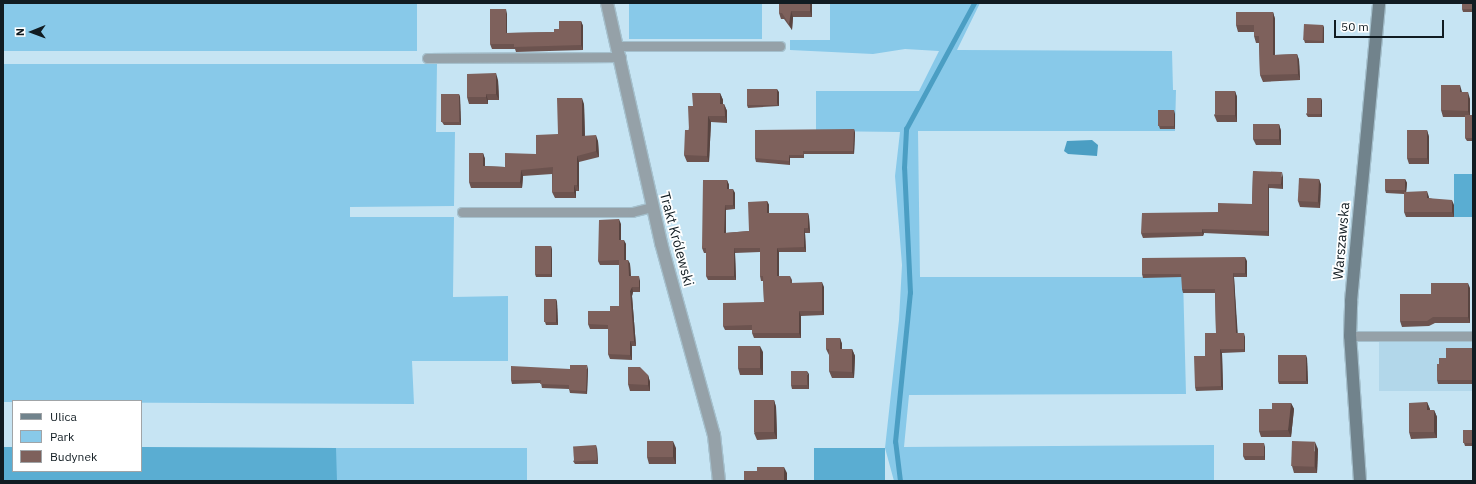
<!DOCTYPE html>
<html>
<head>
<meta charset="utf-8">
<style>
  body { margin:0 }
  #map { position:relative; width:1476px; height:484px; overflow:hidden; background:#c6e4f3; font-family:"IBM Plex Sans",sans-serif }
  div>[style] { position:absolute }
  .built>* { inset:0; background:#b2d7ea; transform-origin:0 0 }
  .green>* { inset:0; background:#88c9e9; transform-origin:0 0 }
  .forest>* { inset:0; background:#5aadd2; transform-origin:0 0 }
  .water>* { inset:0; background:#4b9ec3 }
  .stream>* { height:4.5px; margin:-2.25px; padding:0 2.25px; transform-origin:2.25px; border-radius:2.25px; background:#4b9ec3 }
  .roads { filter:drop-shadow(1px 0 #a5c0cd) drop-shadow(-1px 0 #a5c0cd) drop-shadow(0 1px #a5c0cd) drop-shadow(0 -1px #a5c0cd) }
  .service>* { height:9px; margin:-4.5px; padding:0 4.5px; transform-origin:4.5px; border-radius:4.5px; background:#95a1a8 }
  .tertiary>* { height:12px; margin:-6px; padding:0 6px; transform-origin:6px; border-radius:6px; background:#95a1a8 }
  .secondary>* { height:12px; margin:-6px; padding:0 6px; transform-origin:6px; border-radius:6px; background:#71838c }
  .wall>* { inset:0; background:#6c534f }
  .shaded-wall>* { inset:0; background:#584440 }
  .building>* { inset:0; background:#7e615c; transform-origin:0 0 }
  span { translate:-50% -50%; white-space:nowrap; text-align:center; line-height:1.15; -webkit-text-stroke:3.5px #fff; paint-order:stroke }
  .street-label { font-size:14px; color:#111c22 }
  .frame { position:absolute; inset:0; border:4px solid #111c22; pointer-events:none }
  .legend { position:absolute; left:12px; top:400px; width:130px; height:72px; box-sizing:border-box; background:#fff; border:1px solid #a0a4a7; margin:0; padding:5px 7px; list-style:none; font-size:12px; color:#111c22 }
  .legend li { display:flex; align-items:center; gap:8px; height:20px }
  .legend b { width:20px; border:1px solid #a0a4a7 }
  .north { position:absolute; left:12px; top:12px; width:40px; height:40px; -webkit-text-stroke:3px #fff; paint-order:stroke; rotate:269deg; font-size:11px; font-weight:700; line-height:16px; text-align:center; color:#111c22 }
  .north::after { content:''; display:block; margin:auto; width:14px; height:18px; background:#111c22; clip-path:polygon(50% 0,100% 100%,50% 72%,0 100%) }
  .scale { position:absolute; left:1334px; top:20px; width:110px; height:18px; box-sizing:border-box; border:2px solid #111c22; border-top:0; padding-left:5px; font-size:12px; line-height:14px; white-space:nowrap; color:#111c22; -webkit-text-stroke:3px #fff; paint-order:stroke }
</style>
</head>
<body>
<div id="map">
  <div class="built">
    <div style="left:1379px;top:342px;width:94px;height:49px"></div>
  </div>
  <div class="green">
    <div style="left:3px;top:3px;width:414px;height:48px"></div>
    <div style="left:629px;top:3px;width:133px;height:36px"></div>
    <div style="clip-path:polygon(830px 3px,980px 3px,957px 50px,1172px 51px,1173px 90px,1176px 90px,1175px 131px,918px 131px,920px 277px,1183px 277px,1186px 394px,909px 395px,904px 447px,1214px 445px,1214px 481px,894px 481px,885px 448px,899px 320px,902px 265px,895px 176px,900px 132px,816px 131px,816px 91px,919px 91px,939px 51px,905px 49px,873px 54px,790px 50px,790px 40px,830px 40px)"></div>
    <div style="clip-path:polygon(3px 64px,437px 64px,436px 132px,455px 132px,454px 206px,350px 207px,350px 217px,454px 217px,453px 297px,508px 296px,508px 361px,412px 361px,414px 404px,3px 402px)"></div>
    <div style="left:336px;top:448px;width:191px;height:33px"></div>
  </div>
  <div class="forest">
    <div style="left:1454px;top:174px;width:19px;height:43px"></div>
    <div style="clip-path:polygon(3px 447px,13px 447px,13px 471px,141px 471px,141px 447px,336px 448px,337px 481px,3px 481px)"></div>
    <div style="left:814px;top:448px;width:71px;height:33px"></div>
  </div>
  <div class="water">
    <div style="clip-path:polygon(1092px 140px,1098px 145px,1097px 156px,1068px 154px,1064px 151px,1067px 141px)"></div>
  </div>
  <div class="stream">
    <div style="left:900px;top:481px;width:39px;rotate:-97deg"></div>
    <div style="left:895px;top:442px;width:150px;rotate:-84.3deg"></div>
    <div style="left:910px;top:293px;width:125px;rotate:-92.7deg"></div>
    <div style="left:904px;top:168px;width:39px;rotate:-87deg"></div>
    <div style="left:906px;top:129px;width:143px;rotate:-61.6deg"></div>
  </div>
  <div class="roads">
    <div class="service">
      <div style="left:618px;top:46px;width:162px"></div>
      <div style="left:427px;top:58px;width:194px;rotate:-0.3deg"></div>
      <div style="left:462px;top:212px;width:170px"></div>
      <div style="left:632px;top:212px;width:21px;rotate:-14deg"></div>
      <div style="left:1350px;top:336px;width:123px"></div>
    </div>
    <div class="tertiary">
      <div style="left:607px;top:3px;width:246px;rotate:77.3deg"></div>
      <div style="left:661px;top:243px;width:199px;rotate:74.6deg"></div>
      <div style="left:714px;top:435px;width:46px;rotate:83.8deg"></div>
    </div>
    <div class="secondary">
      <div style="left:1360px;top:481px;width:145px;rotate:-93.9deg"></div>
      <div style="left:1350px;top:336px;width:35px;rotate:-88deg"></div>
      <div style="left:1351px;top:301px;width:299px;rotate:-84.6deg"></div>
    </div>
  </div>
  <div class="wall">
    <div style="clip-path:polygon(812px 3px,812px 17px,793px 17px,792px 30px,784px 19px,781px 19px,779px 13px)"></div>
    <div style="clip-path:polygon(1473px 3px,1473px 12px,1463px 12px,1462px 9px)"></div>
    <div style="clip-path:polygon(1273px 12px,1275px 19px,1275px 55px,1297px 54px,1299px 60px,1300px 80px,1263px 82px,1260px 75px,1259px 43px,1256px 43px,1254px 36px,1254px 32px,1238px 32px,1236px 25px)"></div>
    <div style="clip-path:polygon(507px 14px,507px 33px,554px 32px,559px 29px,581px 21px,583px 26px,583px 50px,516px 52px,515px 49px,492px 49px,490px 44px)"></div>
    <div style="clip-path:polygon(1323px 25px,1324px 28px,1324px 43px,1305px 43px,1304px 40px)"></div>
    <div style="clip-path:polygon(498px 80px,499px 100px,488px 100px,488px 104px,469px 104px,467px 97px)"></div>
    <div style="clip-path:polygon(1235px 91px,1237px 97px,1237px 122px,1217px 122px,1214px 115px)"></div>
    <div style="clip-path:polygon(779px 92px,779px 106px,748px 108px,747px 105px)"></div>
    <div style="clip-path:polygon(1462px 92px,1470px 99px,1470px 115px,1473px 115px,1473px 141px,1467px 141px,1465px 138px,1465px 117px,1443px 117px,1441px 110px)"></div>
    <div style="clip-path:polygon(720px 93px,723px 100px,723px 104px,724px 104px,727px 111px,727px 123px,711px 122px,709px 162px,687px 162px,684px 155px,693px 106px)"></div>
    <div style="clip-path:polygon(459px 94px,460px 97px,461px 125px,444px 125px,442px 122px)"></div>
    <div style="clip-path:polygon(1321px 98px,1322px 101px,1322px 117px,1308px 117px,1306px 114px)"></div>
    <div style="clip-path:polygon(584px 104px,585px 136px,598px 141px,599px 157px,579px 162px,579px 191px,576px 191px,576px 198px,555px 198px,552px 192px,552px 174px,523px 176px,522px 188px,471px 188px,469px 182px,483px 153px,485px 159px,485px 166px,505px 167px,536px 154px,558px 134px)"></div>
    <div style="clip-path:polygon(1175px 114px,1175px 129px,1160px 129px,1159px 126px)"></div>
    <div style="clip-path:polygon(1279px 124px,1281px 131px,1281px 145px,1256px 145px,1253px 139px)"></div>
    <div style="clip-path:polygon(854px 129px,855px 133px,854px 154px,804px 154px,804px 158px,790px 158px,790px 165px,756px 162px,755px 158px)"></div>
    <div style="clip-path:polygon(1427px 130px,1429px 137px,1429px 164px,1409px 164px,1407px 158px)"></div>
    <div style="clip-path:polygon(1253px 171px,1283px 177px,1283px 189px,1269px 188px,1269px 236px,1204px 233px,1203px 236px,1143px 238px,1141px 233px,1252px 204px)"></div>
    <div style="clip-path:polygon(1319px 179px,1321px 185px,1320px 208px,1300px 207px,1298px 201px)"></div>
    <div style="clip-path:polygon(1405px 179px,1407px 183px,1406px 192px,1429px 197px,1429px 198px,1454px 205px,1454px 217px,1406px 217px,1404px 212px,1404px 194px,1386px 193px,1385px 190px)"></div>
    <div style="clip-path:polygon(727px 180px,729px 185px,729px 189px,735px 193px,735px 209px,726px 210px,726px 233px,749px 231px,767px 201px,769px 205px,769px 213px,808px 213px,809px 217px,810px 233px,805px 233px,806px 252px,779px 252px,779px 276px,790px 276px,792px 280px,792px 283px,824px 287px,824px 315px,801px 316px,801px 338px,754px 338px,752px 333px,752px 330px,725px 330px,723px 326px,764px 302px,763px 281px,761px 281px,760px 276px,760px 252px,735px 253px,736px 280px,708px 280px,706px 276px,706px 253px,704px 253px,702px 248px)"></div>
    <div style="clip-path:polygon(621px 224px,621px 240px,626px 244px,626px 260px,628px 260px,630px 264px,631px 276px,640px 281px,640px 292px,633px 292px,632px 296px,636px 346px,632px 346px,632px 360px,610px 359px,608px 354px,608px 329px,590px 329px,588px 324px,619px 306px,619px 265px,600px 265px,598px 261px)"></div>
    <div style="clip-path:polygon(551px 246px,552px 250px,552px 277px,536px 277px,535px 274px)"></div>
    <div style="clip-path:polygon(1247px 261px,1247px 277px,1234px 277px,1237px 333px,1245px 337px,1245px 352px,1222px 353px,1223px 390px,1196px 391px,1195px 387px,1205px 356px,1216px 333px,1215px 293px,1183px 293px,1182px 289px,1182px 277px,1143px 278px,1142px 274px)"></div>
    <div style="clip-path:polygon(1470px 288px,1470px 323px,1435px 323px,1429px 326px,1402px 327px,1400px 321px,1431px 294px)"></div>
    <div style="clip-path:polygon(556px 299px,557px 302px,558px 325px,546px 325px,545px 322px)"></div>
    <div style="clip-path:polygon(840px 338px,842px 344px,842px 349px,852px 349px,855px 356px,854px 378px,832px 378px,829px 371px,829px 355px,826px 349px)"></div>
    <div style="clip-path:polygon(1473px 348px,1473px 384px,1438px 384px,1437px 380px,1439px 364px,1446px 358px)"></div>
    <div style="clip-path:polygon(763px 352px,763px 375px,740px 375px,738px 368px)"></div>
    <div style="clip-path:polygon(1307px 358px,1308px 384px,1279px 384px,1278px 381px)"></div>
    <div style="clip-path:polygon(570px 369px,588px 369px,587px 394px,570px 393px,569px 389px,542px 388px,541px 383px,512px 384px,511px 380px)"></div>
    <div style="clip-path:polygon(809px 374px,809px 389px,792px 389px,791px 385px)"></div>
    <div style="clip-path:polygon(648px 375px,650px 382px,650px 391px,630px 391px,628px 384px)"></div>
    <div style="clip-path:polygon(774px 400px,776px 407px,777px 439px,757px 440px,754px 433px)"></div>
    <div style="clip-path:polygon(1427px 402px,1430px 410px,1434px 410px,1437px 417px,1437px 438px,1411px 439px,1409px 432px)"></div>
    <div style="clip-path:polygon(1291px 403px,1294px 409px,1291px 437px,1261px 437px,1259px 431px,1272px 409px)"></div>
    <div style="clip-path:polygon(1473px 430px,1473px 446px,1465px 446px,1464px 443px)"></div>
    <div style="clip-path:polygon(1265px 447px,1265px 460px,1245px 460px,1243px 456px)"></div>
    <div style="clip-path:polygon(597px 448px,598px 464px,575px 464px,573px 461px)"></div>
    <div style="clip-path:polygon(676px 448px,676px 464px,649px 464px,647px 457px)"></div>
    <div style="clip-path:polygon(1318px 449px,1317px 473px,1294px 473px,1292px 466px)"></div>
  </div>
  <div class="shaded-wall">
    <div style="clip-path:polygon(810px 3px,812px 3px,812px 17px,810px 11px)"></div>
    <div style="clip-path:polygon(506px 9px,507px 14px,507px 38px,506px 33px)"></div>
    <div style="clip-path:polygon(791px 11px,793px 17px,792px 30px,789px 24px)"></div>
    <div style="clip-path:polygon(1273px 12px,1275px 19px,1275px 61px,1273px 55px)"></div>
    <div style="clip-path:polygon(581px 21px,583px 26px,583px 50px,581px 45px)"></div>
    <div style="clip-path:polygon(1323px 25px,1324px 28px,1324px 43px,1323px 40px)"></div>
    <div style="clip-path:polygon(1297px 54px,1299px 60px,1300px 80px,1298px 74px)"></div>
    <div style="clip-path:polygon(496px 73px,498px 80px,499px 100px,496px 94px)"></div>
    <div style="clip-path:polygon(1460px 85px,1462px 92px,1460px 92px)"></div>
    <div style="clip-path:polygon(777px 89px,779px 92px,779px 106px,777px 103px)"></div>
    <div style="clip-path:polygon(1235px 91px,1237px 97px,1237px 122px,1235px 115px)"></div>
    <div style="clip-path:polygon(1468px 92px,1470px 99px,1470px 117px,1468px 111px)"></div>
    <div style="clip-path:polygon(720px 93px,723px 100px,723px 110px,720px 104px)"></div>
    <div style="clip-path:polygon(459px 94px,460px 97px,461px 125px,460px 121px)"></div>
    <div style="clip-path:polygon(486px 94px,488px 100px,488px 104px,486px 97px)"></div>
    <div style="clip-path:polygon(582px 98px,584px 104px,585px 142px,582px 136px)"></div>
    <div style="clip-path:polygon(1321px 98px,1322px 101px,1322px 117px,1320px 114px)"></div>
    <div style="clip-path:polygon(724px 104px,727px 111px,727px 123px,725px 116px)"></div>
    <div style="clip-path:polygon(1174px 110px,1175px 114px,1175px 129px,1174px 126px)"></div>
    <div style="clip-path:polygon(708px 116px,711px 122px,709px 162px,707px 156px)"></div>
    <div style="clip-path:polygon(1279px 124px,1281px 131px,1281px 145px,1279px 139px)"></div>
    <div style="clip-path:polygon(854px 129px,855px 133px,854px 154px,853px 151px)"></div>
    <div style="clip-path:polygon(1427px 130px,1429px 137px,1429px 164px,1427px 158px)"></div>
    <div style="clip-path:polygon(596px 135px,598px 141px,599px 157px,596px 151px)"></div>
    <div style="clip-path:polygon(483px 153px,485px 159px,485px 172px,483px 166px)"></div>
    <div style="clip-path:polygon(789px 155px,790px 158px,790px 165px,789px 161px)"></div>
    <div style="clip-path:polygon(577px 156px,579px 162px,579px 191px,577px 185px)"></div>
    <div style="clip-path:polygon(521px 170px,523px 176px,522px 188px,520px 182px)"></div>
    <div style="clip-path:polygon(1282px 172px,1283px 177px,1283px 189px,1281px 184px)"></div>
    <div style="clip-path:polygon(1319px 179px,1321px 185px,1320px 208px,1318px 201px)"></div>
    <div style="clip-path:polygon(1405px 179px,1407px 183px,1406px 194px,1405px 190px)"></div>
    <div style="clip-path:polygon(727px 180px,729px 185px,729px 194px,727px 189px)"></div>
    <div style="clip-path:polygon(1268px 184px,1269px 188px,1269px 236px,1268px 231px)"></div>
    <div style="clip-path:polygon(574px 185px,576px 191px,576px 198px,574px 192px)"></div>
    <div style="clip-path:polygon(733px 189px,735px 193px,735px 209px,733px 205px)"></div>
    <div style="clip-path:polygon(1427px 191px,1429px 197px,1429px 204px,1427px 198px)"></div>
    <div style="clip-path:polygon(1452px 200px,1454px 205px,1454px 217px,1452px 212px)"></div>
    <div style="clip-path:polygon(767px 201px,769px 205px,769px 217px,767px 213px)"></div>
    <div style="clip-path:polygon(725px 205px,726px 210px,726px 237px,724px 233px)"></div>
    <div style="clip-path:polygon(808px 213px,809px 217px,810px 233px,808px 228px)"></div>
    <div style="clip-path:polygon(619px 219px,621px 224px,621px 244px,619px 240px)"></div>
    <div style="clip-path:polygon(804px 228px,805px 233px,806px 252px,804px 247px)"></div>
    <div style="clip-path:polygon(1202px 229px,1204px 233px,1203px 236px,1202px 232px)"></div>
    <div style="clip-path:polygon(624px 240px,626px 244px,626px 265px,624px 260px)"></div>
    <div style="clip-path:polygon(551px 246px,552px 250px,552px 277px,551px 274px)"></div>
    <div style="clip-path:polygon(734px 248px,735px 253px,736px 280px,734px 276px)"></div>
    <div style="clip-path:polygon(777px 248px,779px 252px,779px 281px,777px 276px)"></div>
    <div style="clip-path:polygon(1245px 257px,1247px 261px,1247px 277px,1245px 273px)"></div>
    <div style="clip-path:polygon(628px 260px,630px 264px,631px 281px,629px 276px)"></div>
    <div style="clip-path:polygon(1233px 273px,1234px 277px,1238px 337px,1236px 333px)"></div>
    <div style="clip-path:polygon(639px 276px,640px 281px,640px 292px,639px 287px)"></div>
    <div style="clip-path:polygon(822px 282px,824px 287px,824px 315px,822px 311px)"></div>
    <div style="clip-path:polygon(1468px 283px,1470px 288px,1470px 323px,1468px 317px)"></div>
    <div style="clip-path:polygon(632px 287px,633px 292px,632px 296px,636px 346px,634px 341px,630px 291px)"></div>
    <div style="clip-path:polygon(556px 299px,557px 302px,558px 325px,556px 322px)"></div>
    <div style="clip-path:polygon(799px 311px,801px 316px,801px 338px,799px 333px)"></div>
    <div style="clip-path:polygon(1244px 333px,1245px 337px,1245px 352px,1244px 349px)"></div>
    <div style="clip-path:polygon(840px 338px,842px 344px,842px 355px,840px 349px)"></div>
    <div style="clip-path:polygon(630px 341px,632px 346px,632px 360px,630px 355px)"></div>
    <div style="clip-path:polygon(760px 346px,763px 352px,763px 375px,760px 368px)"></div>
    <div style="clip-path:polygon(852px 349px,855px 356px,854px 378px,852px 372px)"></div>
    <div style="clip-path:polygon(1220px 349px,1222px 353px,1223px 390px,1221px 386px)"></div>
    <div style="clip-path:polygon(1306px 355px,1307px 358px,1308px 384px,1306px 380px)"></div>
    <div style="clip-path:polygon(587px 365px,588px 369px,587px 394px,586px 391px)"></div>
    <div style="clip-path:polygon(807px 371px,809px 374px,809px 389px,808px 385px)"></div>
    <div style="clip-path:polygon(648px 375px,650px 382px,650px 391px,648px 385px)"></div>
    <div style="clip-path:polygon(774px 400px,776px 407px,777px 439px,774px 432px)"></div>
    <div style="clip-path:polygon(1427px 402px,1430px 409px,1430px 417px,1427px 410px)"></div>
    <div style="clip-path:polygon(1291px 403px,1294px 409px,1291px 437px,1288px 430px)"></div>
    <div style="clip-path:polygon(1434px 410px,1437px 417px,1437px 438px,1434px 432px)"></div>
    <div style="clip-path:polygon(673px 441px,676px 448px,676px 464px,673px 457px)"></div>
    <div style="clip-path:polygon(1315px 442px,1318px 449px,1317px 473px,1315px 467px)"></div>
    <div style="clip-path:polygon(1264px 443px,1265px 447px,1265px 460px,1264px 456px)"></div>
    <div style="clip-path:polygon(596px 445px,597px 448px,598px 464px,597px 460px)"></div>
    <div style="clip-path:polygon(784px 467px,787px 473px,787px 481px,784px 481px)"></div>
  </div>
  <div class="building">
    <div style="clip-path:polygon(779px 3px,810px 3px,810px 11px,791px 11px,789px 24px,782px 13px,779px 13px)"></div>
    <div style="left:1462px;top:3px;width:11px;height:6px"></div>
    <div style="clip-path:polygon(490px 9px,506px 9px,506px 33px,554px 32px,554px 29px,559px 29px,559px 21px,581px 21px,581px 45px,514px 47px,514px 44px,490px 44px)"></div>
    <div style="clip-path:polygon(1236px 12px,1273px 12px,1273px 55px,1297px 54px,1298px 74px,1260px 75px,1259px 36px,1254px 36px,1254px 25px,1236px 25px)"></div>
    <div style="left:1304px;top:24px;width:19px;height:16px;rotate:3deg"></div>
    <div style="clip-path:polygon(496px 73px,496px 94px,486px 94px,486px 97px,467px 97px,467px 74px)"></div>
    <div style="clip-path:polygon(1441px 85px,1460px 85px,1460px 92px,1468px 92px,1468px 111px,1441px 110px)"></div>
    <div style="left:747px;top:89px;width:30px;height:16px"></div>
    <div style="left:1215px;top:91px;width:20px;height:24px"></div>
    <div style="clip-path:polygon(692px 93px,720px 93px,720px 104px,724px 104px,725px 116px,708px 116px,707px 156px,684px 155px,685px 130px,689px 130px,688px 106px,693px 106px)"></div>
    <div style="left:441px;top:94px;width:18px;height:28px"></div>
    <div style="clip-path:polygon(557px 98px,582px 98px,582px 136px,596px 135px,596px 151px,577px 156px,577px 185px,574px 185px,574px 192px,552px 192px,553px 167px,521px 170px,520px 182px,469px 182px,469px 153px,483px 153px,483px 166px,505px 167px,505px 153px,536px 154px,536px 135px,558px 134px)"></div>
    <div style="left:1307px;top:98px;width:14px;height:16px"></div>
    <div style="left:1158px;top:110px;width:16px;height:16px"></div>
    <div style="left:1465px;top:115px;width:8px;height:23px"></div>
    <div style="left:1279px;top:124px;width:15px;height:26px;rotate:90deg"></div>
    <div style="clip-path:polygon(854px 129px,853px 151px,803px 151px,803px 155px,789px 155px,789px 161px,755px 158px,755px 130px)"></div>
    <div style="left:1407px;top:130px;width:20px;height:28px"></div>
    <div style="clip-path:polygon(1253px 171px,1282px 172px,1281px 184px,1268px 184px,1268px 231px,1202px 229px,1202px 232px,1141px 233px,1142px 213px,1218px 212px,1218px 203px,1252px 204px)"></div>
    <div style="left:1299px;top:178px;width:20px;height:23px;rotate:3deg"></div>
    <div style="left:1385px;top:179px;width:20px;height:11px"></div>
    <div style="clip-path:polygon(703px 180px,727px 180px,727px 189px,733px 189px,733px 205px,725px 205px,724px 233px,749px 231px,748px 202px,767px 201px,767px 213px,808px 213px,808px 228px,804px 228px,804px 247px,777px 248px,777px 276px,790px 276px,790px 283px,822px 282px,822px 311px,799px 311px,799px 333px,752px 333px,752px 325px,723px 326px,723px 303px,764px 302px,763px 276px,760px 276px,760px 248px,734px 248px,734px 276px,706px 276px,706px 248px,702px 248px)"></div>
    <div style="clip-path:polygon(1427px 191px,1427px 198px,1452px 200px,1452px 212px,1404px 212px,1404px 192px)"></div>
    <div style="clip-path:polygon(619px 219px,619px 240px,624px 240px,624px 260px,628px 260px,629px 276px,639px 276px,639px 287px,632px 287px,630px 291px,634px 341px,630px 341px,630px 355px,608px 354px,608px 325px,588px 324px,588px 311px,610px 311px,610px 306px,619px 306px,619px 260px,598px 261px,599px 220px)"></div>
    <div style="left:551px;top:246px;width:28px;height:16px;rotate:90deg"></div>
    <div style="clip-path:polygon(1245px 257px,1245px 273px,1233px 273px,1236px 333px,1244px 333px,1244px 349px,1220px 349px,1221px 386px,1195px 387px,1194px 356px,1205px 356px,1205px 333px,1216px 333px,1215px 289px,1182px 289px,1181px 274px,1142px 274px,1142px 258px)"></div>
    <div style="clip-path:polygon(1431px 283px,1468px 283px,1468px 317px,1433px 317px,1427px 321px,1400px 321px,1400px 294px,1431px 294px)"></div>
    <div style="left:544px;top:299px;width:12px;height:23px"></div>
    <div style="clip-path:polygon(826px 338px,840px 338px,840px 349px,852px 349px,852px 372px,829px 371px,829px 349px,826px 349px)"></div>
    <div style="left:738px;top:346px;width:22px;height:22px"></div>
    <div style="clip-path:polygon(1446px 348px,1473px 348px,1473px 380px,1437px 380px,1437px 364px,1439px 364px,1439px 358px,1446px 358px)"></div>
    <div style="left:1278px;top:355px;width:28px;height:26px"></div>
    <div style="clip-path:polygon(570px 365px,587px 365px,586px 391px,569px 390px,569px 385px,540px 384px,541px 380px,511px 380px,511px 366px,570px 369px)"></div>
    <div style="clip-path:polygon(628px 367px,640px 367px,648px 375px,648px 385px,628px 384px)"></div>
    <div style="left:791px;top:371px;width:16px;height:14px"></div>
    <div style="left:774px;top:400px;width:32px;height:20px;rotate:90deg"></div>
    <div style="clip-path:polygon(1427px 402px,1427px 410px,1434px 410px,1434px 432px,1409px 432px,1409px 403px)"></div>
    <div style="clip-path:polygon(1272px 403px,1291px 403px,1288px 430px,1259px 431px,1259px 409px,1272px 409px)"></div>
    <div style="left:1463px;top:430px;width:10px;height:13px"></div>
    <div style="left:647px;top:441px;width:26px;height:16px"></div>
    <div style="left:1292px;top:441px;width:23px;height:25px;rotate:2deg"></div>
    <div style="left:1243px;top:443px;width:21px;height:13px"></div>
    <div style="left:596px;top:445px;width:15px;height:23px;rotate:86deg"></div>
    <div style="clip-path:polygon(757px 467px,784px 467px,784px 481px,744px 481px,744px 471px,757px 471px)"></div>
  </div>
  <div class="street-label">
    <span style="left:677px;top:239px;rotate:75deg">Trakt Królewski</span>
    <span style="left:1341px;top:241px;rotate:-85deg">Warszawska</span>
  </div>
  <div class="frame"></div>
  <ul class="legend">
  <li><b style="height:5px;background:#71838c"></b>Ulica</li>
  <li><b style="height:11px;background:#88c9e9"></b>Park</li>
  <li><b style="height:11px;background:#7e615c"></b>Budynek</li>
  </ul>
  <div class="north">N</div>
  <div class="scale">50 m</div>
</div>
</body>
</html>
